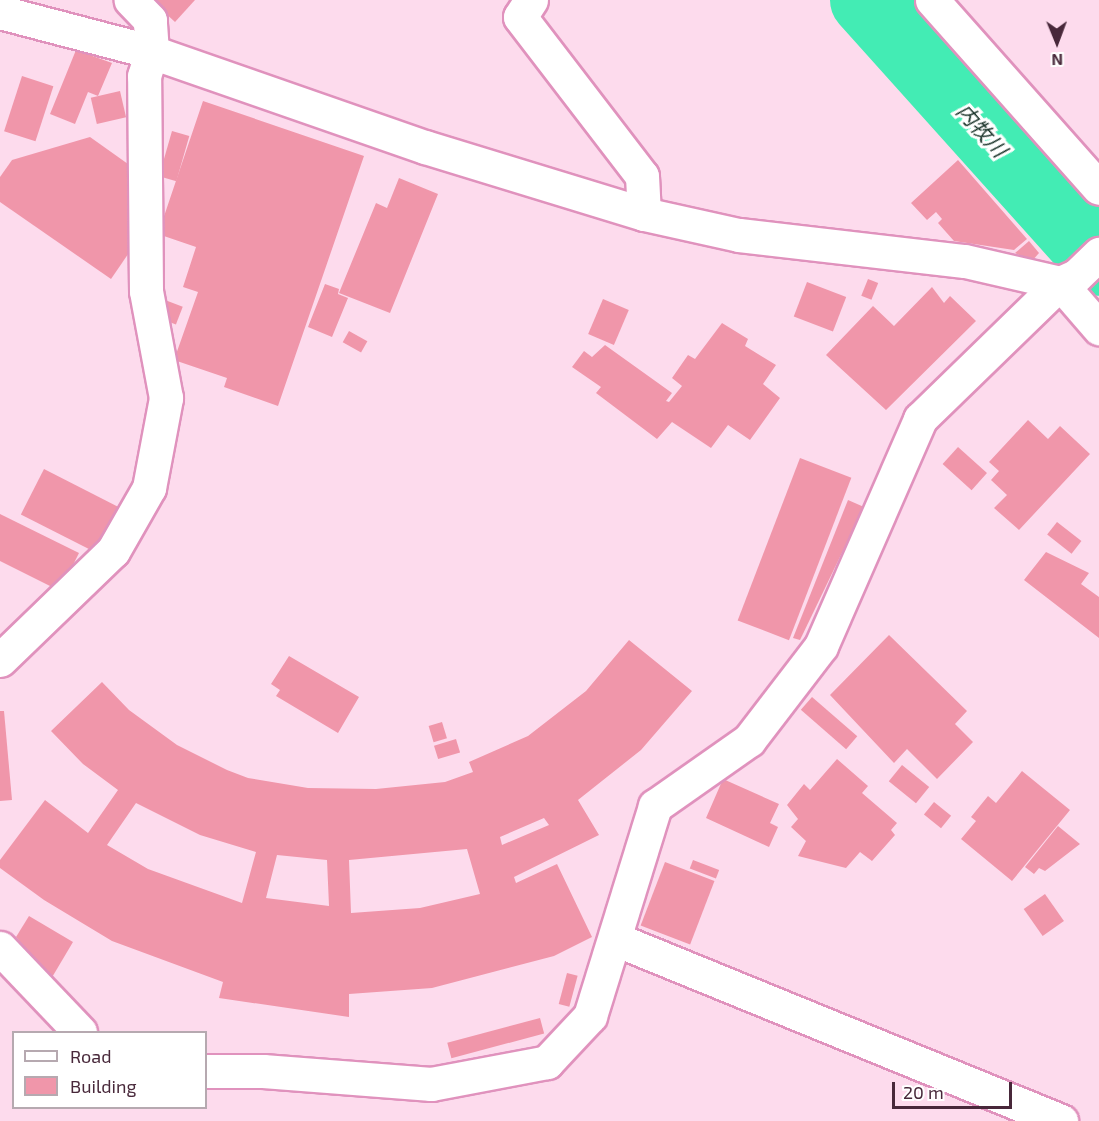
<!DOCTYPE html>
<html>
<head>
<meta charset="utf-8">
<style>
  body { margin:0 }
  #map { position:relative; width:1099px; height:1121px; overflow:hidden; background:#fddbed; font-family:"Exo 2","Noto Sans JP",sans-serif }
  div>[style] { position:absolute }
  .river>* { height:72px; margin:-36px; padding:0 36px; transform-origin:36px; border-radius:36px; background:#43ecb4 }
  .building>* { inset:0; background:#f096aa; transform-origin:0 0 }
  .roads { filter:drop-shadow(2px 0 #e092bd) drop-shadow(-2px 0 #e092bd) drop-shadow(0 2px #e092bd) drop-shadow(0 -2px #e092bd) }
  .street>* { height:33px; margin:-16.5px; padding:0 16.5px; transform-origin:16.5px; border-radius:16.5px; background:#fff }
  .secondary>* { height:33px; margin:-16.5px; padding:0 16.5px; transform-origin:16.5px; border-radius:16.5px; background:#fff }
  span { translate:-50% -50%; white-space:nowrap; text-align:center; line-height:1.15; -webkit-text-stroke:6px #fff; paint-order:stroke }
  .water-label { font-size:21px; color:#183228; font-style:italic }
  .legend { position:absolute; left:12px; top:1031px; width:195px; height:78px; box-sizing:border-box; background:#fff; border:2px solid #b6a9b0; margin:0; padding:8px 10px; list-style:none; font-size:18px; color:#48283a }
  .legend li { display:flex; align-items:center; gap:12px; height:30px }
  .legend b { width:30px; border:2px solid #b6a9b0 }
  .north { position:absolute; left:1027px; top:12px; width:60px; height:60px; -webkit-text-stroke:4px #fff; paint-order:stroke; rotate:179deg; font-size:16px; font-weight:700; line-height:24px; text-align:center; color:#48283a }
  .north::after { content:''; display:block; margin:auto; width:21px; height:27px; background:#48283a; clip-path:polygon(50% 0,100% 100%,50% 72%,0 100%) }
  .scale { position:absolute; left:892px; top:1082px; width:120px; height:27px; box-sizing:border-box; border:3px solid #48283a; border-top:0; padding-left:8px; font-size:18px; line-height:21px; white-space:nowrap; color:#48283a; -webkit-text-stroke:4px #fff; paint-order:stroke }
</style>
</head>
<body>
<div id="map">
  <div class="river">
    <div style="left:866px;top:0;width:349px;rotate:48.1deg"></div>
  </div>
  <div class="building">
    <div style="clip-path:polygon(151px 0,195px 0,175px 22px)"></div>
    <div style="clip-path:polygon(76px 50px,112px 63px,98px 96px,88px 92px,75px 124px,50px 114px)"></div>
    <div style="left:22px;top:76px;width:33px;height:58px;rotate:18deg"></div>
    <div style="left:120px;top:91px;width:27px;height:30px;rotate:77deg"></div>
    <div style="clip-path:polygon(203px 101px,364px 156px,278px 406px,224px 387px,227px 378px,174px 360px,198px 292px,183px 287px,196px 247px,158px 234px)"></div>
    <div style="left:172px;top:131px;width:18px;height:47px;rotate:16deg"></div>
    <div style="clip-path:polygon(90px 137px,135px 169px,135px 244px,111px 279px,0 202px,0 177px,12px 160px)"></div>
    <div style="clip-path:polygon(958px 160px,1027px 239px,1014px 250px,954px 241px,938px 223px,942px 219px,936px 212px,927px 220px,911px 203px)"></div>
    <div style="clip-path:polygon(399px 178px,438px 194px,390px 313px,339px 293px,376px 203px,387px 208px)"></div>
    <div style="clip-path:polygon(1029px 241px,1039px 253px,1032px 261px,1015px 253px)"></div>
    <div style="left:868px;top:279px;width:11px;height:18px;rotate:22deg"></div>
    <div style="left:807px;top:282px;width:42px;height:37px;rotate:21deg"></div>
    <div style="clip-path:polygon(325px 284px,339px 289px,338px 294px,348px 298px,332px 337px,308px 327px)"></div>
    <div style="clip-path:polygon(932px 287px,944px 303px,950px 296px,976px 321px,886px 410px,826px 355px,873px 306px,894px 326px)"></div>
    <div style="left:603px;top:299px;width:28px;height:38px;rotate:23deg"></div>
    <div style="left:165px;top:300px;width:19px;height:19px;rotate:21deg"></div>
    <div style="clip-path:polygon(722px 323px,748px 339px,745px 346px,776px 365px,763px 384px,780px 398px,750px 440px,728px 425px,711px 448px,672px 422px,657px 439px,596px 393px,601px 387px,572px 367px,584px 351px,592px 357px,605px 345px,672px 393px,666px 401px,669px 402px,682px 386px,672px 378px,688px 355px,695px 359px)"></div>
    <div style="left:349px;top:331px;width:21px;height:13px;rotate:29deg"></div>
    <div style="clip-path:polygon(1028px 420px,1048px 439px,1060px 426px,1090px 454px,1019px 530px,994px 508px,1007px 495px,991px 480px,999px 471px,989px 462px)"></div>
    <div style="left:958px;top:447px;width:39px;height:23px;rotate:42deg"></div>
    <div style="left:800px;top:458px;width:55px;height:174px;rotate:21deg"></div>
    <div style="left:44px;top:469px;width:83px;height:51px;rotate:27deg"></div>
    <div style="clip-path:polygon(848px 500px,864px 507px,800px 640px,793px 638px)"></div>
    <div style="clip-path:polygon(0 514px,79px 553px,60px 591px,0 561px)"></div>
    <div style="left:1057px;top:522px;width:31px;height:16px;rotate:38deg"></div>
    <div style="clip-path:polygon(1046px 552px,1089px 573px,1081px 584px,1099px 597px,1099px 638px,1024px 580px)"></div>
    <div style="clip-path:polygon(889px 635px,967px 711px,955px 724px,973px 742px,937px 779px,907px 749px,894px 763px,830px 695px)"></div>
    <div style="clip-path:polygon(evenodd,629px 640px,692px 691px,641px 750px,578px 800px,599px 835px,514px 877px,516px 883px,557px 864px,592px 937px,554px 956px,432px 988px,349px 994px,349px 1017px,219px 998px,223px 982px,112px 941px,44px 900px,0 868px,0 860px,45px 800px,88px 833px,118px 790px,83px 764px,51px 731px,102px 682px,129px 710px,177px 745px,227px 770px,248px 778px,308px 788px,376px 789px,445px 782px,473px 772px,469px 762px,528px 736px,586px 691px,629px 640px,136px 803px,200px 835px,256px 852px,242px 903px,148px 869px,107px 845px,136px 803px,629px 640px,544px 818px,549px 825px,502px 845px,500px 837px,544px 818px,629px 640px,467px 849px,480px 894px,420px 908px,351px 913px,349px 860px,467px 849px,629px 640px,277px 855px,327px 860px,329px 906px,266px 898px,277px 855px)"></div>
    <div style="clip-path:polygon(289px 656px,359px 697px,338px 733px,276px 696px,280px 690px,271px 684px)"></div>
    <div style="left:812px;top:697px;width:60px;height:17px;rotate:41deg"></div>
    <div style="clip-path:polygon(0 711px,4px 711px,12px 800px,0 801px)"></div>
    <div style="left:442px;top:722px;width:17px;height:14px;rotate:73deg"></div>
    <div style="left:456px;top:739px;width:14px;height:23px;rotate:73deg"></div>
    <div style="clip-path:polygon(837px 759px,868px 786px,862px 793px,897px 823px,891px 830px,895px 835px,872px 861px,860px 852px,846px 868px,798px 856px,806px 841px,791px 827px,798px 819px,787px 805px,804px 784px,810px 790px)"></div>
    <div style="left:902px;top:765px;width:35px;height:21px;rotate:39deg"></div>
    <div style="clip-path:polygon(1022px 771px,1070px 810px,1012px 881px,961px 839px,976px 821px,971px 817px,988px 796px,996px 803px)"></div>
    <div style="clip-path:polygon(723px 779px,779px 804px,770px 823px,778px 827px,769px 847px,706px 818px)"></div>
    <div style="left:934px;top:802px;width:22px;height:16px;rotate:39deg"></div>
    <div style="clip-path:polygon(1058px 826px,1080px 844px,1045px 871px,1039px 868px,1034px 874px,1025px 867px)"></div>
    <div style="left:693px;top:860px;width:28px;height:9px;rotate:21deg"></div>
    <div style="left:665px;top:862px;width:53px;height:68px;rotate:21deg"></div>
    <div style="left:1045px;top:894px;width:33px;height:26px;rotate:55deg"></div>
    <div style="clip-path:polygon(29px 916px,73px 942px,51px 979px,16px 937px)"></div>
    <div style="left:567px;top:973px;width:11px;height:32px;rotate:15deg"></div>
    <div style="left:540px;top:1018px;width:16px;height:96px;rotate:75deg"></div>
  </div>
  <div class="roads">
    <div class="street">
      <div style="left:531px;top:0;width:20px;rotate:123deg"></div>
      <div style="left:520px;top:17px;width:200px;rotate:52.5deg"></div>
      <div style="left:642px;top:176px;width:38px;rotate:87deg"></div>
      <div style="left:0;top:12px;width:157px;rotate:14.7deg"></div>
      <div style="left:152px;top:52px;width:289px;rotate:19.2deg"></div>
      <div style="left:425px;top:147px;width:229px;rotate:17deg"></div>
      <div style="left:644px;top:214px;width:97px;rotate:12.5deg"></div>
      <div style="left:739px;top:235px;width:227px;rotate:6.6deg"></div>
      <div style="left:965px;top:261px;width:98px;rotate:13deg"></div>
      <div style="left:1060px;top:283px;width:60px;rotate:49.1deg"></div>
      <div style="left:0;top:660px;width:157px;rotate:-44deg"></div>
      <div style="left:113px;top:551px;width:73px;rotate:-60.3deg"></div>
      <div style="left:149px;top:488px;width:92px;rotate:-79.3deg"></div>
      <div style="left:166px;top:398px;width:109px;rotate:-100.6deg"></div>
      <div style="left:146px;top:291px;width:215px;rotate:-90.5deg"></div>
      <div style="left:144px;top:76px;width:25px;rotate:-72deg"></div>
      <div style="left:152px;top:52px;width:32px;rotate:-94deg"></div>
      <div style="left:150px;top:20px;width:28px;rotate:-134deg"></div>
      <div style="left:615px;top:939px;width:482px;rotate:22.2deg"></div>
      <div style="left:0;top:948px;width:116px;rotate:46.4deg"></div>
      <div style="left:206px;top:1071px;width:57px"></div>
      <div style="left:263px;top:1071px;width:169px;rotate:4.4deg"></div>
      <div style="left:431px;top:1084px;width:118px;rotate:-10.7deg"></div>
      <div style="left:547px;top:1062px;width:63px;rotate:-46.9deg"></div>
      <div style="left:590px;top:1016px;width:220px;rotate:-72.8deg"></div>
      <div style="left:655px;top:806px;width:115px;rotate:-35.1deg"></div>
      <div style="left:749px;top:740px;width:118px;rotate:-52.5deg"></div>
      <div style="left:821px;top:646px;width:248px;rotate:-66.4deg"></div>
      <div style="left:920px;top:419px;width:195px;rotate:-44.2deg"></div>
      <div style="left:1060px;top:283px;width:17px;rotate:-24deg"></div>
      <div style="left:1076px;top:276px;width:32px;rotate:-44deg"></div>
    </div>
    <div class="secondary">
      <div style="left:932px;top:0;width:251px;rotate:48.4deg"></div>
    </div>
  </div>
  <div class="water-label">
    <span style="left:982px;top:130px;rotate:48deg">内牧川</span>
  </div>
  <ul class="legend">
  <li><b style="height:8px;background:#fff"></b>Road</li>
  <li><b style="height:16px;background:#f096aa"></b>Building</li>
  </ul>
  <div class="north">N</div>
  <div class="scale">20 m</div>
</div>
</body>
</html>
